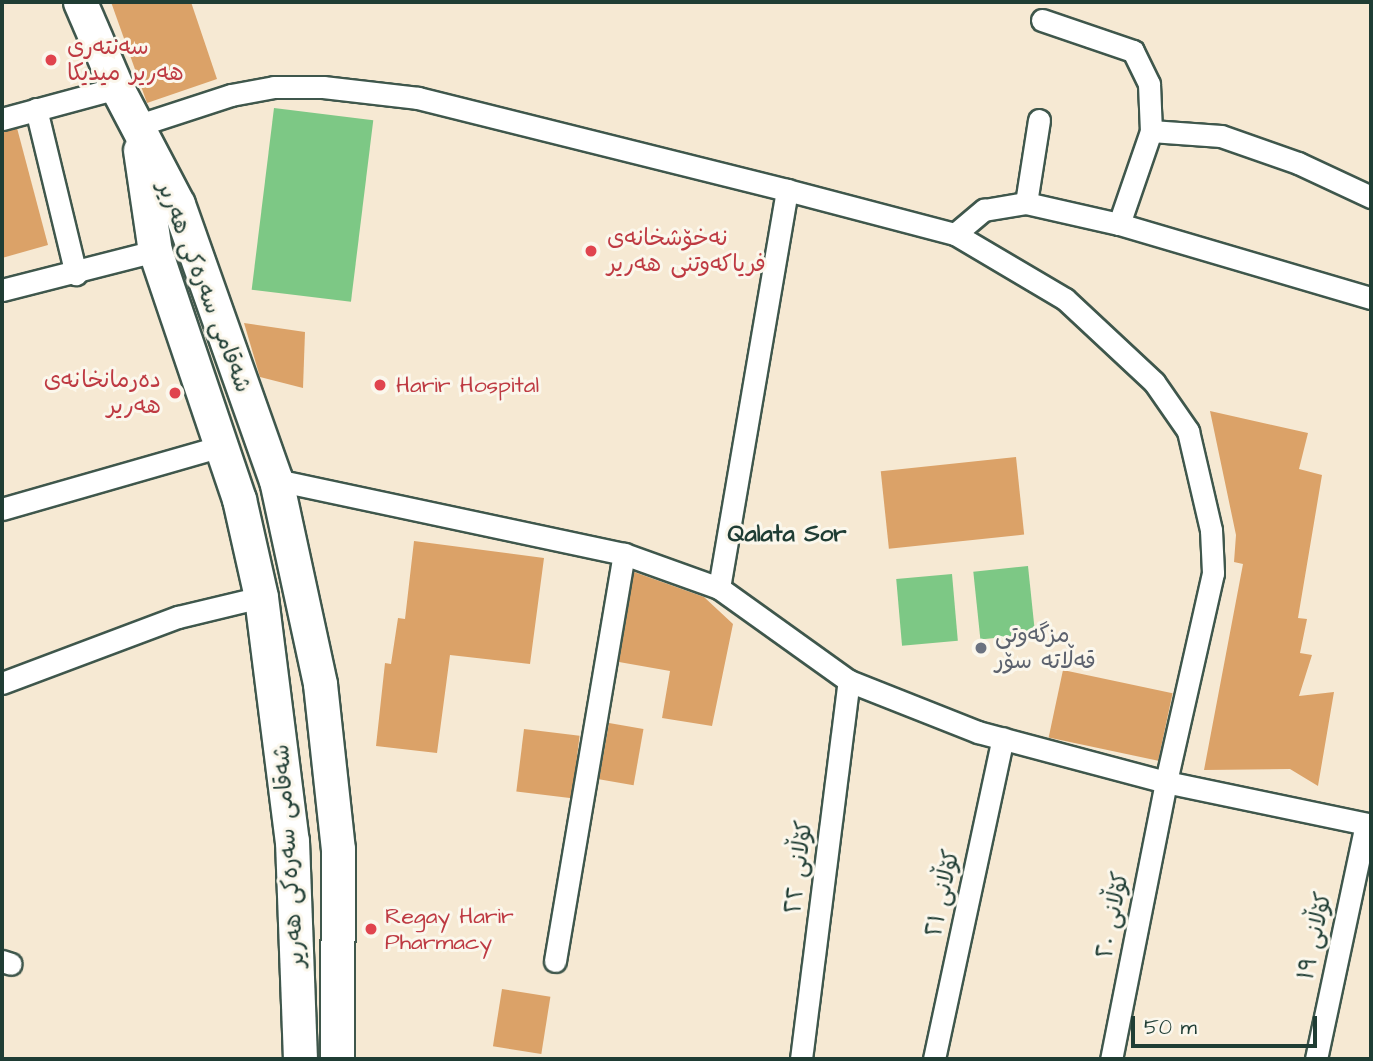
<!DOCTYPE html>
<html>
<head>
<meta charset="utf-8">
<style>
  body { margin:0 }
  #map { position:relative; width:1373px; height:1061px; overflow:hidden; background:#f6e9d3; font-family:"Architects Daughter","Playpen Sans Arabic",sans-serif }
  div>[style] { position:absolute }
  .green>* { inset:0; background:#7dc885; transform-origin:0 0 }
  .building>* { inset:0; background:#dba268; transform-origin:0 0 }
  .roads { filter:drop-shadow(2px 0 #3f574c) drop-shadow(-2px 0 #3f574c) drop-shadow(0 2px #3f574c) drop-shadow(0 -2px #3f574c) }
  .street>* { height:21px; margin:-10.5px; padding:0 10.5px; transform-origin:10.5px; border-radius:10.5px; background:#fff }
  .primary>* { height:33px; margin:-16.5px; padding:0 16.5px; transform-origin:16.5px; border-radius:16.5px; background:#fff }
  .dots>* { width:19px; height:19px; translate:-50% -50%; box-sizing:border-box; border:4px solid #fbf7ec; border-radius:50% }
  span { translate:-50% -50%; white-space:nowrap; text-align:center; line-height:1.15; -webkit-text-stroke:6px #fbf7ec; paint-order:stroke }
  .health-label { font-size:23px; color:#be3a42 }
  .left { translate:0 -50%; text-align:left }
  .right { translate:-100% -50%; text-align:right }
  .street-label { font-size:23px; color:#1f3d34 }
  .worship-label { font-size:23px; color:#5b616d }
  .neighbourhood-label { font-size:24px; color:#1f3d34; font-weight:700 }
  .frame { position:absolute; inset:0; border:4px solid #1f3d34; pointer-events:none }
  .scale { position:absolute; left:1131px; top:1016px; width:186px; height:32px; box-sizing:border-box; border:4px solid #1f3d34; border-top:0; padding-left:9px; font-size:21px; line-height:24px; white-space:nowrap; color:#1f3d34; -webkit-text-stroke:5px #fbf7ec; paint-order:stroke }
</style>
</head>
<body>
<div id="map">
  <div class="green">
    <div style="left:274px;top:108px;width:100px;height:183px;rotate:7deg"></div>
    <div style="left:1028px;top:566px;width:68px;height:55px;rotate:84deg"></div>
    <div style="left:952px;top:574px;width:67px;height:56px;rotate:85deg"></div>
  </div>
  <div class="building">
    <div style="clip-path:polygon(111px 2px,191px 2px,217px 79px,147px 103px)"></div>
    <div style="clip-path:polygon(17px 128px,48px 245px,2px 258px,2px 132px)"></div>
    <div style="clip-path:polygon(244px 323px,305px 332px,303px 388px,260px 377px)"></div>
    <div style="clip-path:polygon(1210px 411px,1308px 433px,1299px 469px,1322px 475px,1298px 618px,1307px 619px,1300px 653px,1312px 655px,1299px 696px,1334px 692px,1318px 786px,1290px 769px,1204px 770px,1243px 564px,1234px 562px,1236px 535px)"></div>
    <div style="left:1016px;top:457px;width:78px;height:136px;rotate:84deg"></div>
    <div style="clip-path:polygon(414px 541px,544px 558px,530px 664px,450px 655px,437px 753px,376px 746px,385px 663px,391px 664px,398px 618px,405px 619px)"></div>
    <div style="clip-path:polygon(634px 572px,704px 597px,733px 624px,712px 726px,662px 718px,670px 671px,619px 662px)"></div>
    <div style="left:1063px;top:670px;width:112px;height:69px;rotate:12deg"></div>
    <div style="left:609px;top:723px;width:35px;height:57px;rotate:10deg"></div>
    <div style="left:524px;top:729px;width:56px;height:63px;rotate:7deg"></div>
    <div style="left:502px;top:989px;width:49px;height:58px;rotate:9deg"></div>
  </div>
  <div class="roads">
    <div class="street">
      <div style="left:1042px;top:20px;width:96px;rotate:18.8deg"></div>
      <div style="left:1133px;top:51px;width:37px;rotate:64deg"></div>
      <div style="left:1149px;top:84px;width:47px;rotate:87.6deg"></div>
      <div style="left:36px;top:109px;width:170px;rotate:76.4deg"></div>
      <div style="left:2px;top:119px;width:119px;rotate:-15.1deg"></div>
      <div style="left:136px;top:126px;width:100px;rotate:-18.1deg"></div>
      <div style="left:231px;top:95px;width:44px;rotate:-10.5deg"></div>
      <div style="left:274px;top:87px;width:49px"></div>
      <div style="left:323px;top:87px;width:96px;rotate:6.6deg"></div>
      <div style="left:418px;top:98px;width:380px;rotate:14deg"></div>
      <div style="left:787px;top:190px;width:174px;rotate:14.7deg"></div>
      <div style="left:955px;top:234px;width:128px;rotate:30.6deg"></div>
      <div style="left:1065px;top:299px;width:122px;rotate:43deg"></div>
      <div style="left:1154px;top:382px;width:60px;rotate:55.2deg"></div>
      <div style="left:1188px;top:431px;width:102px;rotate:76.9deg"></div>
      <div style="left:1211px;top:530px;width:43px;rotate:87.3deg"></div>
      <div style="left:1213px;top:573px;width:214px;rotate:102.7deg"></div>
      <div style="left:1166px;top:782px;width:282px;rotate:101.2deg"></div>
      <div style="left:1026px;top:203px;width:84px;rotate:-81.1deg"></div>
      <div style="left:1119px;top:224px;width:98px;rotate:-71deg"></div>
      <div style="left:1151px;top:131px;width:70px;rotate:4.1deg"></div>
      <div style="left:1221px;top:136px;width:82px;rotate:19.3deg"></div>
      <div style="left:1298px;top:163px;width:81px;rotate:25deg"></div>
      <div style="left:955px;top:234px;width:38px;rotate:-40deg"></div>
      <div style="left:984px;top:210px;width:43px;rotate:-9.5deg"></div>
      <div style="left:1026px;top:203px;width:95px;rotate:12.7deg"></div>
      <div style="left:1119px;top:224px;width:263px;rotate:16.4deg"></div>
      <div style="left:2px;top:290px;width:158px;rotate:-14.3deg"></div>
      <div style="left:276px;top:480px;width:356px;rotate:12deg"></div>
      <div style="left:624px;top:554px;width:101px;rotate:19.7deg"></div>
      <div style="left:719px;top:588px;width:160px;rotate:35.6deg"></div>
      <div style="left:849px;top:681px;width:139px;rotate:21.6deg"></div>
      <div style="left:978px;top:732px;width:195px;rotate:14.9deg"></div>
      <div style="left:1166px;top:782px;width:209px;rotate:11.8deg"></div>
      <div style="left:2px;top:509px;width:229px;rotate:-16deg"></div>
      <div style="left:719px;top:588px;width:404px;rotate:-80.3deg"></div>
      <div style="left:2px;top:683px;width:188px;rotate:-20.6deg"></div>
      <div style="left:178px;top:617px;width:85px;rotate:-13.5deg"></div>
      <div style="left:2px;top:961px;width:9px;rotate:18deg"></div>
      <div style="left:555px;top:961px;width:413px;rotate:-80.4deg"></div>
      <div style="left:801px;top:1059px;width:381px;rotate:-82.8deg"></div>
      <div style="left:934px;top:1059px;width:328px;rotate:-77.9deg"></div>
      <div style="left:1316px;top:1059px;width:240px;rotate:-78deg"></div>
    </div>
    <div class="primary">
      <div style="left:80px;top:2px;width:94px;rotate:66.7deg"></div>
      <div style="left:117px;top:88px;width:131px;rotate:62.3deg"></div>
      <div style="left:178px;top:204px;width:293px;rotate:70.5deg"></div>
      <div style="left:276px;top:480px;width:209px;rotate:77.8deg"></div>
      <div style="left:320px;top:684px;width:166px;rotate:83.8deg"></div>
      <div style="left:338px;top:849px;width:210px;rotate:90.3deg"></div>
      <div style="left:140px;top:150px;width:102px;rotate:81.6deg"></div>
      <div style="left:155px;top:251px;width:262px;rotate:71.3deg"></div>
      <div style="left:239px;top:499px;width:100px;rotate:77.3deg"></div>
      <div style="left:261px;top:597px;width:246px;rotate:82.8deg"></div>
      <div style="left:292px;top:841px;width:218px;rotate:87.9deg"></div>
    </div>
  </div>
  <div class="dots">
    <div style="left:51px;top:60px;background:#e0444e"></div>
    <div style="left:591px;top:251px;background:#e0444e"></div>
    <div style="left:380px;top:385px;background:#e0444e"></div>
    <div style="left:175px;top:393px;background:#e0444e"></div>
    <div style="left:981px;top:648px;background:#6b7280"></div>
    <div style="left:371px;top:929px;background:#e0444e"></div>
  </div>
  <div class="health-label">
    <span class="left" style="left:67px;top:60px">سەنتەری<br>هەریر میدیکا</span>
    <span class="left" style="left:607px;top:251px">نەخۆشخانەی<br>فریاکەوتنی هەریر</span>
    <span class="right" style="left:161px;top:393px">دەرمانخانەی<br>هەریر</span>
    <span class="left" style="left:396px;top:385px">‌Harir Hospital</span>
    <span class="left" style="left:385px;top:929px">Regay Harir<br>Pharmacy</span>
  </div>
  <div class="street-label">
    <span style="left:204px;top:287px;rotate:69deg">شەقامی سەرەکی هەریر</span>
    <span style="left:289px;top:856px;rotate:-94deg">شەقامی سەرەکی هەریر</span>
    <span style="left:799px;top:867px;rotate:-83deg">کۆڵانی ٢٢</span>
    <span style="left:943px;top:893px;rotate:-78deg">کۆڵانی ٢١</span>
    <span style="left:1113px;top:915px;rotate:-79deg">کۆڵانی ٢٠</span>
    <span style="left:1315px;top:936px;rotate:-78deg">کۆڵانی ١٩</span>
  </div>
  <div class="worship-label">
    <span class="left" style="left:995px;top:648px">مزگەوتی<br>قەڵاتە سۆر</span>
  </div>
  <div class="neighbourhood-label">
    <span style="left:787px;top:535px">Qalata Sor</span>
  </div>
  <div class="frame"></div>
  <div class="scale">50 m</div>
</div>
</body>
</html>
